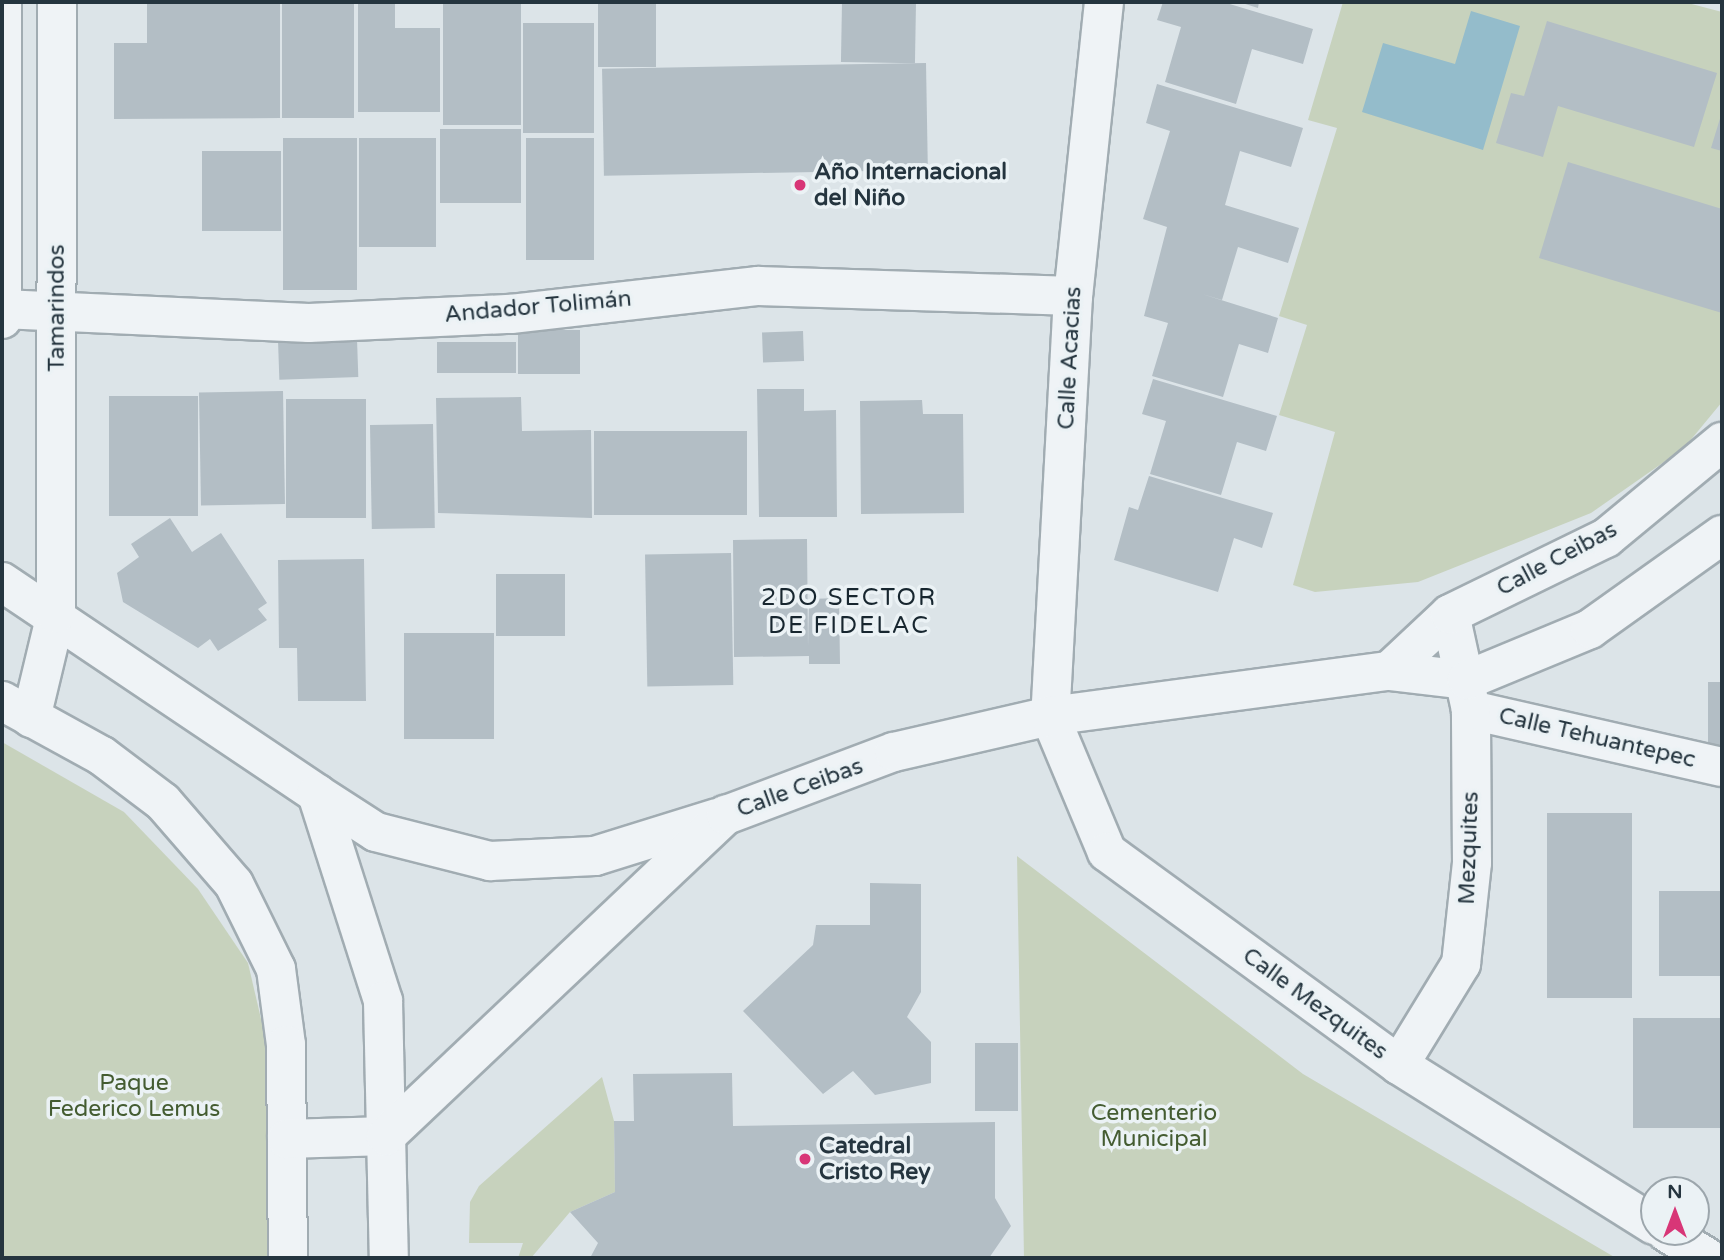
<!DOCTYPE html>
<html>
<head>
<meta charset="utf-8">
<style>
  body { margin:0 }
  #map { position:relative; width:1724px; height:1260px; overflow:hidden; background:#dce4e8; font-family:"Varela Round",sans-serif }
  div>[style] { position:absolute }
  .green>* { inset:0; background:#c7d2bd }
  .water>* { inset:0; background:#94bccb }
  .building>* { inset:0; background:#b3bec5; transform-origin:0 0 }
  .roads { filter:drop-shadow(2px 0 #a1acb2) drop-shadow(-2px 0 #a1acb2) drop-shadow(0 2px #a1acb2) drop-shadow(0 -2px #a1acb2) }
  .minor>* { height:38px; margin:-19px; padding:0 19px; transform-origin:19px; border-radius:19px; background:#eff3f6 }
  .tertiary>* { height:38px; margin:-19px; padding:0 19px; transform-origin:19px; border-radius:19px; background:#eff3f6 }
  .dots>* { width:19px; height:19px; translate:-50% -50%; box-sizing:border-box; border:4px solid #ebf2f5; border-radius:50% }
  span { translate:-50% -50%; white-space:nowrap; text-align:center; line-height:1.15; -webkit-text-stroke:7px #ebf2f5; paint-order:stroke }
  .poi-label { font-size:23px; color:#25353f; font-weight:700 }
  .left { translate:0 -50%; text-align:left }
  .street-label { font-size:23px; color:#25353f }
  .park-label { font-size:23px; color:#445c31 }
  .neighbourhood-label { font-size:24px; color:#17262f; letter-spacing:2px }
  .frame { position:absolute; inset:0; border:4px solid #25353f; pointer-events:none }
  .north { position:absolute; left:1640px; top:1176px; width:70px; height:70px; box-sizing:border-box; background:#ebf2f5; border:2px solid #9ca6ac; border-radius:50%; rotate:0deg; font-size:19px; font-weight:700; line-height:28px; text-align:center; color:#25353f }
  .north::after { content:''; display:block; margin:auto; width:24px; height:32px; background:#d83677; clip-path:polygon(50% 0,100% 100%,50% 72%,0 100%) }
</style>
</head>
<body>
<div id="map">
  <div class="green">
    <div style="clip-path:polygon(1343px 2px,1684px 2px,1722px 12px,1722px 402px,1684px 448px,1591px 513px,1418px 582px,1315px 592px,1293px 585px,1335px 432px,1279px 415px,1307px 325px,1279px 316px,1337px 128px,1308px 120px)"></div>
    <div style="clip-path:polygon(2px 742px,124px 812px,198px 889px,248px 963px,268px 1049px,269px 1258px,2px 1258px)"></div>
    <div style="clip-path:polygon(1017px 856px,1303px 1074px,1616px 1258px,1024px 1258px)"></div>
    <div style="clip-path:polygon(602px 1077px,614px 1121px,615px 1192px,570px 1212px,531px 1258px,518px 1258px,523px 1243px,469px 1243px,470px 1202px,479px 1186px)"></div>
  </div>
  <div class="water">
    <div style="clip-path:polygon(1471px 11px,1520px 26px,1483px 150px,1362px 112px,1383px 43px,1455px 64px)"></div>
  </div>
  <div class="building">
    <div style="clip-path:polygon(147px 2px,280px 2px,280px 118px,114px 119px,114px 43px,147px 43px)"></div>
    <div style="clip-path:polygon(358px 2px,395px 2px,395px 28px,440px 28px,440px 112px,358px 112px)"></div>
    <div style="left:443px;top:2px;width:78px;height:123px"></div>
    <div style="left:598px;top:2px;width:58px;height:65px"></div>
    <div style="left:842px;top:2px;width:74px;height:60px;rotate:1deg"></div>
    <div style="clip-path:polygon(1163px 2px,1223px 2px,1313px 29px,1303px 64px,1252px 49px,1236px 104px,1165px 82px,1181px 27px,1157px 20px)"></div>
    <div style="clip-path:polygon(1239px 2px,1259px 2px,1258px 8px)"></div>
    <div style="left:282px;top:3px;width:72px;height:115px"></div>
    <div style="clip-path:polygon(1547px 21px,1717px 73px,1694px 147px,1558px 106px,1543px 157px,1496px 143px,1511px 93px,1524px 96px)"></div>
    <div style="left:523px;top:23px;width:71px;height:110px"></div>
    <div style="left:926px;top:63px;width:107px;height:324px;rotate:89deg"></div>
    <div style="clip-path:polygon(1157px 84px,1303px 128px,1291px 167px,1240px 151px,1225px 205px,1299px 228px,1288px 263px,1238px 247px,1222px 300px,1202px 294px,1278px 318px,1268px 353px,1239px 344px,1223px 397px,1152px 376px,1168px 323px,1144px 316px,1167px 227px,1143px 219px,1170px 131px,1146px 123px)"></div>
    <div style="clip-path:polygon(1722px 112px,1722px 151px,1711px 148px)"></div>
    <div style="left:440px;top:129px;width:81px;height:74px"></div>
    <div style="left:283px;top:138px;width:74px;height:152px"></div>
    <div style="left:359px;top:138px;width:77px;height:109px"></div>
    <div style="left:526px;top:138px;width:68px;height:122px"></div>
    <div style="left:202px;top:151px;width:79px;height:80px"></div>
    <div style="clip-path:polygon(1568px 162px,1722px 209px,1722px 313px,1539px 258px)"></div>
    <div style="left:580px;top:330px;width:44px;height:62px;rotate:90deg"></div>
    <div style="left:803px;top:331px;width:30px;height:41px;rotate:88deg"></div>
    <div style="left:357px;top:339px;width:38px;height:79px;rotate:88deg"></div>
    <div style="left:516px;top:342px;width:31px;height:79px;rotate:90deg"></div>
    <div style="clip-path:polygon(1153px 379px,1277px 416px,1266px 451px,1237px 442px,1221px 495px,1150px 474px,1166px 421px,1142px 414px)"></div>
    <div style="clip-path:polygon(757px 389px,804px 389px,804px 411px,836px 410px,837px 517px,759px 517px)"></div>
    <div style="left:283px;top:391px;width:113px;height:84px;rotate:89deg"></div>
    <div style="left:198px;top:396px;width:120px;height:89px;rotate:90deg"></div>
    <div style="clip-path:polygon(521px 397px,522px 431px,591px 430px,592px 518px,438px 513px,436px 398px)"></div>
    <div style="left:366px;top:399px;width:119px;height:80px;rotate:90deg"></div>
    <div style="clip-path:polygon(922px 400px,923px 414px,963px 414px,964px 513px,861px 514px,860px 401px)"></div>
    <div style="left:433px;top:424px;width:104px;height:63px;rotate:89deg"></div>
    <div style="left:747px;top:431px;width:84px;height:153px;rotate:90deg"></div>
    <div style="clip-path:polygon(1149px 476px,1273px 513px,1262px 548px,1234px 538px,1218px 592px,1114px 560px,1129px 507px,1138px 510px)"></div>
    <div style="clip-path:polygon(170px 518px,192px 552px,221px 533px,267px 603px,258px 609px,267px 620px,218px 651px,210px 639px,198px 648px,123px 602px,117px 573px,139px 557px,131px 544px)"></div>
    <div style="clip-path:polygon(807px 539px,808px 646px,809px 599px,839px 598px,840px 664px,809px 664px,809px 656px,734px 657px,733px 540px)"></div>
    <div style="left:731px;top:553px;width:132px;height:86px;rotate:89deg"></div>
    <div style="clip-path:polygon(364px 559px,366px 701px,298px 701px,297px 648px,279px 648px,278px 560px)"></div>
    <div style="left:496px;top:574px;width:69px;height:62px"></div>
    <div style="left:404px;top:633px;width:90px;height:106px"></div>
    <div style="left:1708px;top:682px;width:14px;height:76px"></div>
    <div style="left:1547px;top:813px;width:85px;height:185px"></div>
    <div style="clip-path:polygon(870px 883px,921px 884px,921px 992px,907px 1017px,931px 1042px,931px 1083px,875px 1095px,853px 1071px,823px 1094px,743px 1011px,813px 945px,816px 925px,870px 925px)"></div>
    <div style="left:1659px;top:891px;width:63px;height:85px"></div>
    <div style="left:1633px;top:1018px;width:89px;height:110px"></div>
    <div style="left:975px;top:1043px;width:43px;height:68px"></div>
    <div style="clip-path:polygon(732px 1073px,733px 1126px,995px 1122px,995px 1198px,1011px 1226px,989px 1258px,590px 1258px,598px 1243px,570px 1212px,615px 1192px,614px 1121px,634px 1121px,633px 1074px)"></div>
  </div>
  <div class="roads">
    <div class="minor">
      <div style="left:1104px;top:2px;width:296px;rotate:96deg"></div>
      <div style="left:1073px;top:296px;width:421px;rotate:93.1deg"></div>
      <div style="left:1050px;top:716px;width:147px;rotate:67.3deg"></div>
      <div style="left:1107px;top:852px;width:361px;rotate:36.1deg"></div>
      <div style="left:1399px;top:1065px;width:301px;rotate:32.1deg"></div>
      <div style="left:2px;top:309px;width:307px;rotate:2.6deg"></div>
      <div style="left:309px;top:323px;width:202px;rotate:-2.6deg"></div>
      <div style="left:511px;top:314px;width:249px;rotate:-6.5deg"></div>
      <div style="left:758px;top:286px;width:315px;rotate:1.8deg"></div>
      <div style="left:1471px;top:710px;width:257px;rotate:12.8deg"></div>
      <div style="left:1399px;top:1065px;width:119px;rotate:-58.5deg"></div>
      <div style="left:1461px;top:964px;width:102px;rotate:-83.8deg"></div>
      <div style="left:1472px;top:863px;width:153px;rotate:-90.4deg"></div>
      <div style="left:1471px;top:710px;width:98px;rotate:-102.3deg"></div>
      <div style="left:1666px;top:1232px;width:49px;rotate:31.8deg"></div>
    </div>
    <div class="tertiary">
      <div style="left:2px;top:319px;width:317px;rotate:-90deg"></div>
      <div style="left:2px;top:582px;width:380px;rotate:33.9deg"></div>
      <div style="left:317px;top:794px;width:217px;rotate:72.3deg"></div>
      <div style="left:383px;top:1001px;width:257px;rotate:88.7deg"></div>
      <div style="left:1389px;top:671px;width:83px;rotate:-43.1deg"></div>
      <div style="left:1450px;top:614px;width:174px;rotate:-26deg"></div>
      <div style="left:1606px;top:538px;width:151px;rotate:-39.6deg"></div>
      <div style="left:2px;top:701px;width:114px;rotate:28.8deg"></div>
      <div style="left:102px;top:756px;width:76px;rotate:37deg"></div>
      <div style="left:163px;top:802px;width:108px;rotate:49.1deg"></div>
      <div style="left:234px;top:884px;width:95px;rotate:63.7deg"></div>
      <div style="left:276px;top:969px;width:77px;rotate:82.5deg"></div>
      <div style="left:286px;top:1045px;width:213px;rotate:89.5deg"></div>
      <div style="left:31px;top:718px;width:107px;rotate:-76.5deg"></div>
      <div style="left:56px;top:614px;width:612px;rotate:-89.91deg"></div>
      <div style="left:317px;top:794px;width:70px;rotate:32.8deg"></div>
      <div style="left:376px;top:832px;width:118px;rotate:14.3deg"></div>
      <div style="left:490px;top:861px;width:105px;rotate:-2.7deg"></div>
      <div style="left:595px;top:856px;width:128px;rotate:-17.3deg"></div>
      <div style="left:287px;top:1139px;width:99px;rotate:-1.7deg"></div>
      <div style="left:386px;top:1136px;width:468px;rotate:-43.4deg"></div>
      <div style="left:726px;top:815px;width:179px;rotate:-20.6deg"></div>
      <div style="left:894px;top:752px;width:160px;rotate:-13deg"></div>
      <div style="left:1050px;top:716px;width:342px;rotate:-7.6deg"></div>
      <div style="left:1389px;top:671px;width:79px;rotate:6.6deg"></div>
      <div style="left:1467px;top:680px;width:133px;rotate:-22.5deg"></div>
      <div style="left:1590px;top:629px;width:162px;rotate:-35.5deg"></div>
    </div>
  </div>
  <div class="dots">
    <div style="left:800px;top:185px;background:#d83677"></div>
    <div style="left:805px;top:1159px;background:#d83677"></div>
  </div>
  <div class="poi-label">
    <span class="left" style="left:814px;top:185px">Año Internacional<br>del Niño</span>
    <span class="left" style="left:819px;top:1159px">Catedral<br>Cristo Rey</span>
  </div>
  <div class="street-label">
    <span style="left:538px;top:307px;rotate:-5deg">Andador Tolimán</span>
    <span style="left:57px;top:308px;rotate:-90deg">Tamarindos</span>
    <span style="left:1070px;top:358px;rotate:-87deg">Calle Acacias</span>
    <span style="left:1557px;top:559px;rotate:-28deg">Calle Ceibas</span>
    <span style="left:1597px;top:738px;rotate:13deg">Calle Tehuantepec</span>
    <span style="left:800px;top:788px;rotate:-20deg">Calle Ceibas</span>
    <span style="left:1469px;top:848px;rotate:-88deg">Mezquites</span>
    <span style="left:1315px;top:1004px;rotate:36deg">Calle Mezquites</span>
  </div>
  <div class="park-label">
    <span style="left:134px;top:1096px">Paque<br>Federico Lemus</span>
    <span style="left:1154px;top:1126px">Cementerio<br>Municipal</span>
  </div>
  <div class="neighbourhood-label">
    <span style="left:849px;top:612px">2DO SECTOR<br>DE FIDELAC</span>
  </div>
  <div class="frame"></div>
  <div class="north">N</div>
</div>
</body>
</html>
